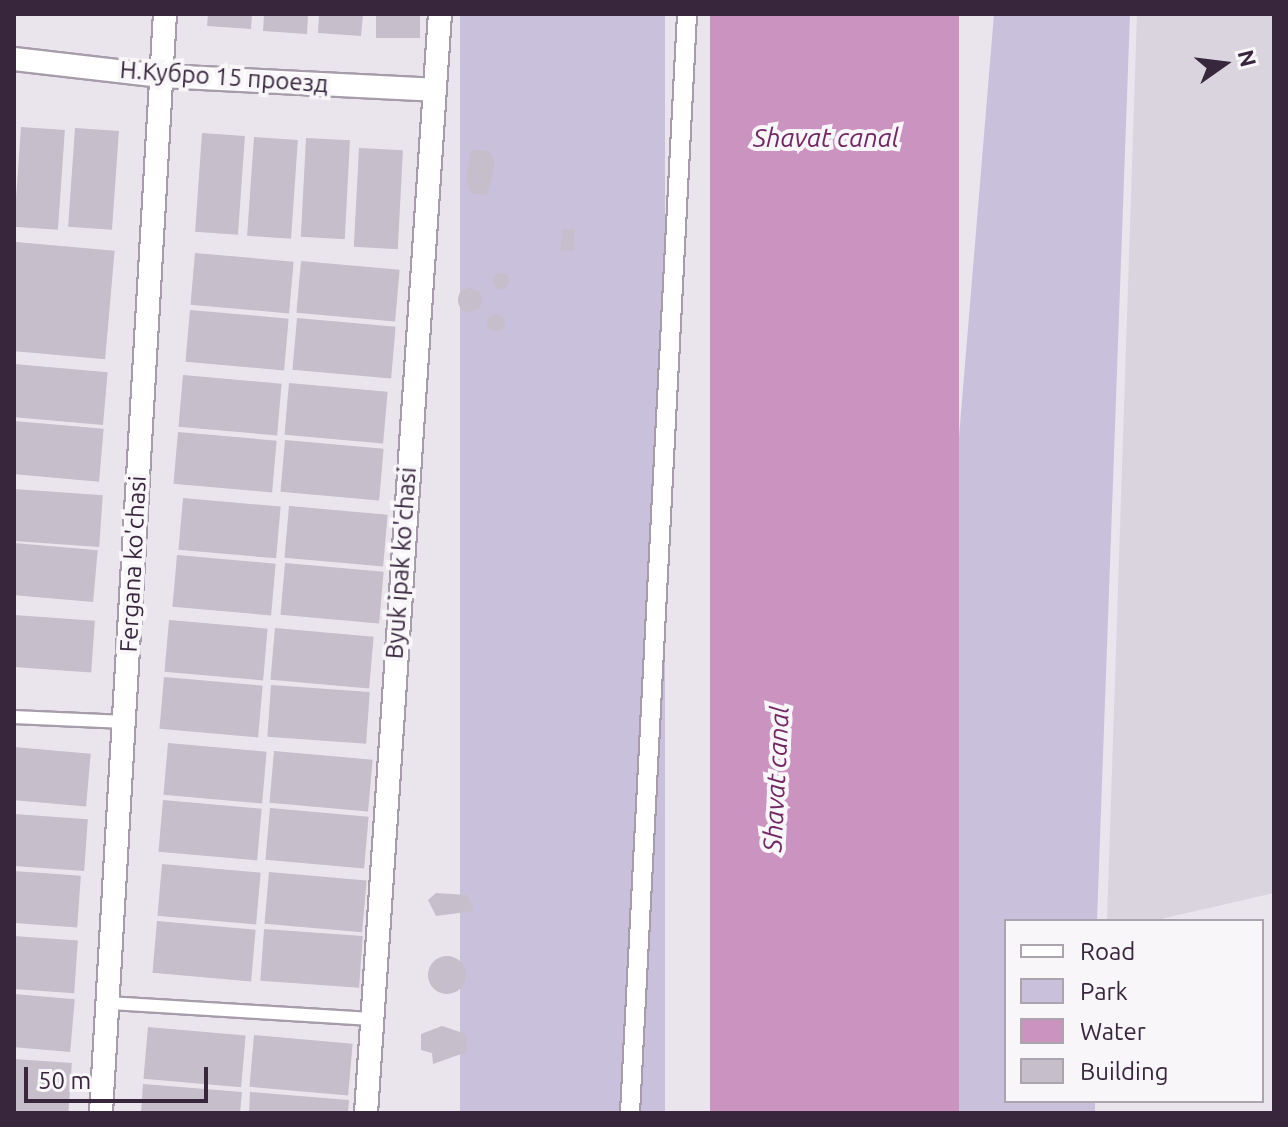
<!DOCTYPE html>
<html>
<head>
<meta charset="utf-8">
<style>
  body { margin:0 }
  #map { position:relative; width:1288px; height:1127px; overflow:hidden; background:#eae5ed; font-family:Ubuntu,sans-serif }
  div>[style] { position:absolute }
  .built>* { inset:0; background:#d9d4dd }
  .green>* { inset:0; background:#c9c1db; transform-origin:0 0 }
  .water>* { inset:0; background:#cb94c0; transform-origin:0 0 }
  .building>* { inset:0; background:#c6beca; transform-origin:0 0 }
  .round { border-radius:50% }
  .roads { filter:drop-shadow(2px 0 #a69caa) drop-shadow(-2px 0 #a69caa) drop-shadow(0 2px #a69caa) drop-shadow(0 -2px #a69caa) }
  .service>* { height:12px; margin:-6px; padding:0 6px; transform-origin:6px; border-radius:6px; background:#fff }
  .pedestrian>* { height:18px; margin:-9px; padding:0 9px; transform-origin:9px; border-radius:9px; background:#fff }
  .minor>* { height:22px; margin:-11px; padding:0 11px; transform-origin:11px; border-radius:11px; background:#fff }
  span { translate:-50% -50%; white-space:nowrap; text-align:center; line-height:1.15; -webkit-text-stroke:8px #f8f6f9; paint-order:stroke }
  .street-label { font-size:24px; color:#38263d }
  .water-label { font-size:26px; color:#722763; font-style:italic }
  .frame { position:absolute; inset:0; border:16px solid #38263d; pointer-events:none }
  .legend { position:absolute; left:1004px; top:919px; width:260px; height:184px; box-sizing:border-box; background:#f8f6f9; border:2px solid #aba3ae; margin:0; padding:10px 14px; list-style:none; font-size:24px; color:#38263d }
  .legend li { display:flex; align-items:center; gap:16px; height:40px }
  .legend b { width:40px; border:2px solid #aba3ae }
  .north { position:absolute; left:1184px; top:24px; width:80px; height:80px; -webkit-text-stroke:6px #f8f6f9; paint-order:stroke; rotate:76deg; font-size:22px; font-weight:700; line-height:32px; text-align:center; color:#38263d }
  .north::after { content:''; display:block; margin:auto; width:28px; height:36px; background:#38263d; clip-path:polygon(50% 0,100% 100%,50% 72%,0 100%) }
  .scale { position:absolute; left:24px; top:1067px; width:184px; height:36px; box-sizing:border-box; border:4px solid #38263d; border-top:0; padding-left:10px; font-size:24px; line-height:28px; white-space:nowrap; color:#38263d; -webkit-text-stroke:6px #f8f6f9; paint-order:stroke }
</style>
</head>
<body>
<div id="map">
  <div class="built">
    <div style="clip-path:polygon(1137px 14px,1274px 14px,1274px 893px,1152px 921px,1107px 921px)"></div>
  </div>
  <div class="green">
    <div style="left:460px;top:14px;width:205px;height:1101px"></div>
    <div style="clip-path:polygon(994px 14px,1130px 14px,1097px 921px,1006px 921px,1006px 1101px,1095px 1101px,1095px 1113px,903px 1113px)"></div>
  </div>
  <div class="water">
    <div style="left:710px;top:14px;width:249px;height:1101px"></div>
  </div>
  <div class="building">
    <div style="clip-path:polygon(208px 14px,252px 14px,251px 29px,207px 26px)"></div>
    <div style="clip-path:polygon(264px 14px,308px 14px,307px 34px,263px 31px)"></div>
    <div style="clip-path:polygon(319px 14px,363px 14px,361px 36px,318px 33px)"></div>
    <div style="left:376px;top:14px;width:44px;height:24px"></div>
    <div style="left:21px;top:127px;width:44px;height:100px;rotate:4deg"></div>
    <div style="left:75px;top:128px;width:44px;height:99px;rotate:4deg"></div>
    <div style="left:202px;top:133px;width:43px;height:99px;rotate:4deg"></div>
    <div style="left:254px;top:137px;width:44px;height:99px;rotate:4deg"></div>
    <div style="left:306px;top:138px;width:44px;height:99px;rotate:3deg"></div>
    <div style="left:359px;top:148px;width:44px;height:99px;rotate:3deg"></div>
    <div style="clip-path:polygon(471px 150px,490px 151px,495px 165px,487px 195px,471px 193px,466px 179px)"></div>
    <div style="clip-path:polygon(563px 229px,575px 229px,573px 251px,560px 250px)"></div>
    <div style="left:16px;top:242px;width:99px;height:109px;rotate:5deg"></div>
    <div style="left:195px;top:253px;width:99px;height:52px;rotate:5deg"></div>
    <div style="left:301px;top:261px;width:99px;height:52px;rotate:5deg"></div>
    <div class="round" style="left:493px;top:273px;width:16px;height:16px"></div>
    <div class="round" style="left:458px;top:288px;width:24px;height:24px"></div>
    <div style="left:190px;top:310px;width:99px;height:52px;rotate:5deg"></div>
    <div class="round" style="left:487px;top:314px;width:18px;height:18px"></div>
    <div style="left:297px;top:318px;width:99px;height:52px;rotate:5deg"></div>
    <div style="left:14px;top:364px;width:94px;height:53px;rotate:5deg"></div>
    <div style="left:183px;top:375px;width:99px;height:52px;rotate:5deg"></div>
    <div style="left:289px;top:383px;width:99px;height:52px;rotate:5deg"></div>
    <div style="left:14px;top:421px;width:90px;height:53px;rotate:5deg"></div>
    <div style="left:178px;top:432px;width:99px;height:52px;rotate:5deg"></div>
    <div style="left:285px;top:440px;width:99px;height:52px;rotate:5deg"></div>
    <div style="left:14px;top:489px;width:89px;height:52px;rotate:4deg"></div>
    <div style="left:183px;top:498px;width:98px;height:52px;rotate:5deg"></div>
    <div style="left:289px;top:506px;width:99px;height:52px;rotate:5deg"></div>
    <div style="left:14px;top:543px;width:84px;height:52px;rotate:5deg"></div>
    <div style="left:177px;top:555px;width:99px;height:52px;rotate:5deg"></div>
    <div style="left:285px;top:563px;width:99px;height:52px;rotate:5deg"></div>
    <div style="left:14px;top:615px;width:81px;height:52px;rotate:4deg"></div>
    <div style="left:169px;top:620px;width:99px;height:52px;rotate:5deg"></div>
    <div style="left:275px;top:628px;width:99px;height:52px;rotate:5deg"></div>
    <div style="left:164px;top:677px;width:99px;height:52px;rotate:5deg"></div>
    <div style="left:271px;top:685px;width:99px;height:52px;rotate:4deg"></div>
    <div style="left:168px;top:743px;width:99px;height:52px;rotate:5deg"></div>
    <div style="left:14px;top:747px;width:77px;height:53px;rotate:5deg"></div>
    <div style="left:274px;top:751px;width:99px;height:52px;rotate:5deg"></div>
    <div style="left:163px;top:800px;width:99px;height:52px;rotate:5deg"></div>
    <div style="left:270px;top:808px;width:99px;height:52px;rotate:5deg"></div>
    <div style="left:14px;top:814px;width:74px;height:52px;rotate:4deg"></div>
    <div style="left:162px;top:864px;width:99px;height:52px;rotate:5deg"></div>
    <div style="left:14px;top:871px;width:67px;height:52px;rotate:4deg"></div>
    <div style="left:269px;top:872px;width:98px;height:52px;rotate:5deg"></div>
    <div style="clip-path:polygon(436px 893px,467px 895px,474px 911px,436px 916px,428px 900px)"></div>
    <div style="left:157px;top:921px;width:99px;height:52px;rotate:5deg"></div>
    <div style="left:264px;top:929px;width:99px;height:52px;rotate:4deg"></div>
    <div style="left:14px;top:936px;width:64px;height:53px;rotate:4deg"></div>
    <div class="round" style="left:428px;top:956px;width:38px;height:38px"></div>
    <div style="left:14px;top:994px;width:61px;height:53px;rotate:5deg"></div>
    <div style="clip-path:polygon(442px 1026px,466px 1034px,467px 1052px,433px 1064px,432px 1053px,421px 1050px,421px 1034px)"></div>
    <div style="left:148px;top:1027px;width:98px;height:52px;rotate:5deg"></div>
    <div style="left:254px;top:1035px;width:99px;height:52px;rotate:5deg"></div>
    <div style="left:14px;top:1059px;width:58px;height:52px;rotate:4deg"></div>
    <div style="clip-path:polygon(143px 1084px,242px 1092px,240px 1113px,141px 1113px)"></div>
    <div style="clip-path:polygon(250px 1092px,349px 1100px,348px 1113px,249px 1113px)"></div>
  </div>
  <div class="roads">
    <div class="service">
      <div style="left:14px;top:717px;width:111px;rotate:2.6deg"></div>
      <div style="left:109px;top:1003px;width:261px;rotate:3.5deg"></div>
    </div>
    <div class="pedestrian">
      <div style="left:630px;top:1113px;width:1100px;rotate:-87.03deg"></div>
    </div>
    <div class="minor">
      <div style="left:14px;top:59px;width:149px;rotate:6.6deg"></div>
      <div style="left:162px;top:76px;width:272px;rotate:2.9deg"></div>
      <div style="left:101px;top:1113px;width:1101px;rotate:-86.67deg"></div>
      <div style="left:366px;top:1113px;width:1101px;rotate:-86.15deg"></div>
    </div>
  </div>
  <div class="street-label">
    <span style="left:224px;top:77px;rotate:4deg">Н.Кубро 15 проезд</span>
    <span style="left:401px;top:563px;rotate:-86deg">Byuk ipak ko'chasi</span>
    <span style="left:133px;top:564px;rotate:-87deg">Fergana ko'chasi</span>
  </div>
  <div class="water-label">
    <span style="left:826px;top:138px">Shavat canal</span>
    <span style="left:776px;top:779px;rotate:-87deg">Shavat canal</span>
  </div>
  <div class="frame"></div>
  <ul class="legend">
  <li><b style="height:10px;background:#fff"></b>Road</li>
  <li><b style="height:22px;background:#c9c1db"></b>Park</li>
  <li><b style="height:22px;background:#cb94c0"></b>Water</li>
  <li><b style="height:22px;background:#c6beca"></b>Building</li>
  </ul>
  <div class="north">N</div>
  <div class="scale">50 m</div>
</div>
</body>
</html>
